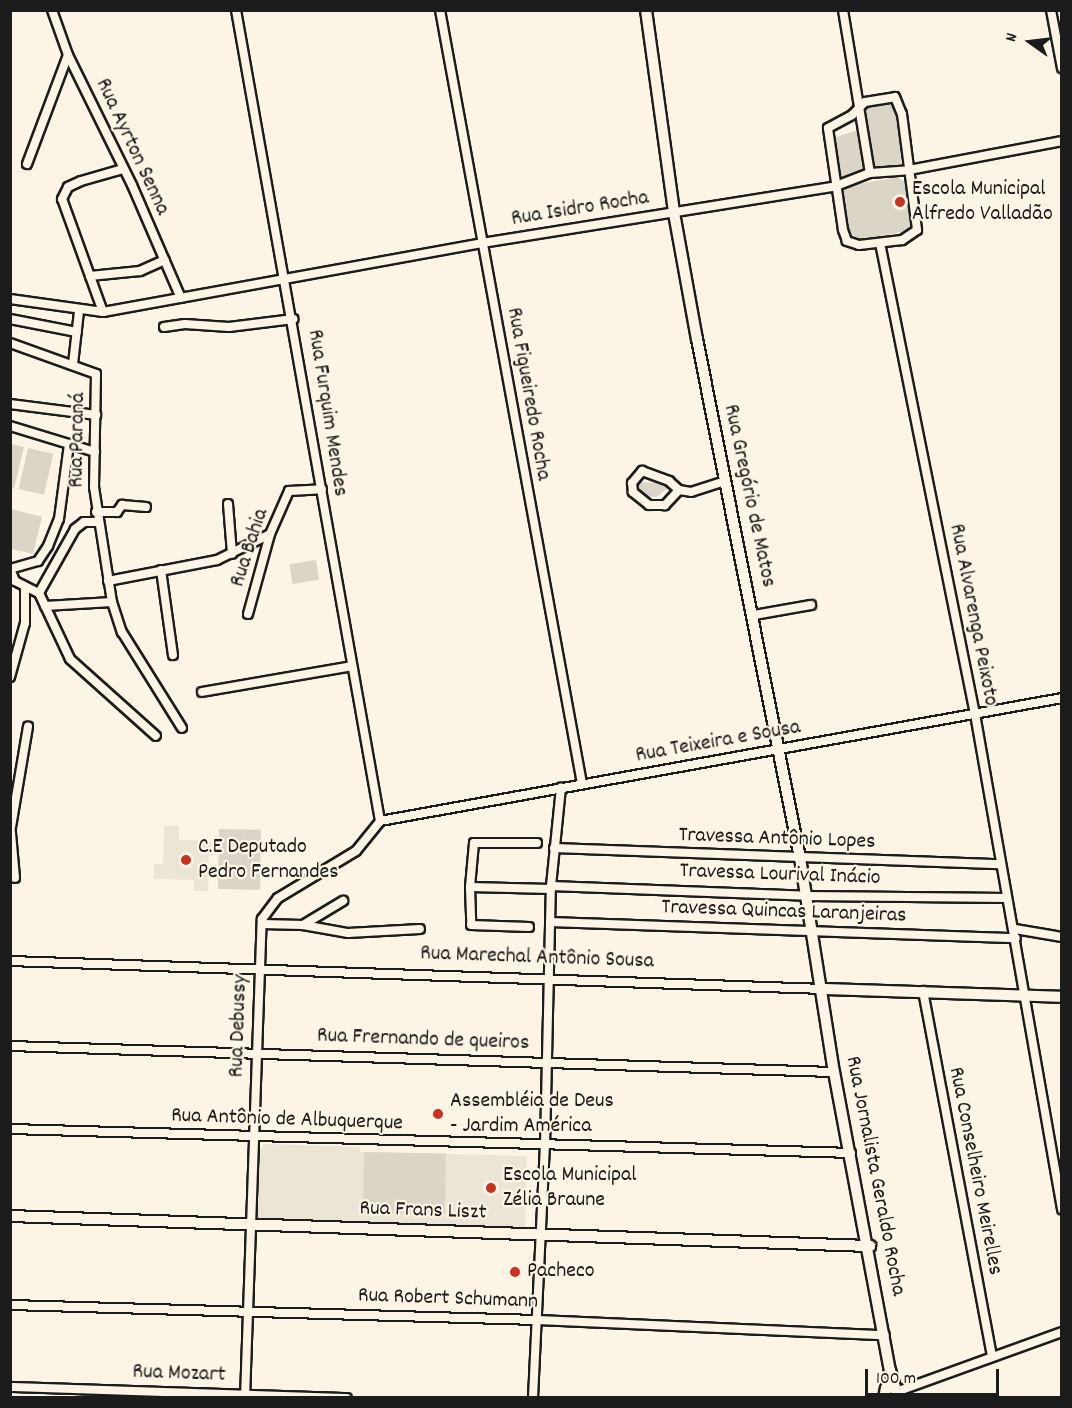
<!DOCTYPE html>
<html>
<head>
<meta charset="utf-8">
<style>
  body { margin:0 }
  #map { position:relative; width:1072px; height:1408px; overflow:hidden; background:#fcf5e5; font-family:Dekko,sans-serif }
  div>[style] { position:absolute }
  .built>* { inset:0; background:#ebe5d6 }
  .green>* { inset:0; background:#dbd5c8; transform-origin:0 0 }
  .roads { filter:drop-shadow(2px 0 #1c1c1c) drop-shadow(-2px 0 #1c1c1c) drop-shadow(0 2px #1c1c1c) drop-shadow(0 -2px #1c1c1c) }
  .minor>* { height:8px; margin:-4px; padding:0 4px; transform-origin:4px; border-radius:4px; background:#fcf5e5 }
  .tertiary>* { height:10px; margin:-5px; padding:0 5px; transform-origin:5px; border-radius:5px; background:#fcf5e5 }
  .dots>* { width:16px; height:16px; translate:-50% -50%; box-sizing:border-box; border:3px solid #fcf5e5; border-radius:50% }
  span { translate:-50% -50%; white-space:nowrap; text-align:center; line-height:1.15; -webkit-text-stroke:4.5px #fcf5e5; paint-order:stroke }
  .street-label { font-size:22px; color:#1c1c1c }
  .poi-label { font-size:22px; color:#1c1c1c }
  .left { translate:0 -50%; text-align:left }
  .frame { position:absolute; inset:0; border:12px solid #1c1c1c; pointer-events:none }
  .north { position:absolute; left:1000px; top:12px; width:60px; height:60px; -webkit-text-stroke:4px #fcf5e5; paint-order:stroke; rotate:284deg; font-size:16px; font-weight:700; line-height:24px; text-align:center; color:#1c1c1c }
  .north::after { content:''; display:block; margin:auto; width:21px; height:27px; background:#1c1c1c; clip-path:polygon(50% 0,100% 100%,50% 72%,0 100%) }
  .scale { position:absolute; left:865px; top:1369px; width:134px; height:27px; box-sizing:border-box; border:3px solid #1c1c1c; border-top:0; padding-left:8px; font-size:18px; line-height:21px; white-space:nowrap; color:#1c1c1c; -webkit-text-stroke:4px #fcf5e5; paint-order:stroke }
</style>
</head>
<body>
<div id="map">
  <div class="built">
    <div style="clip-path:polygon(164px 826px,179px 826px,179px 840px,219px 841px,218px 855px,209px 855px,208px 891px,194px 891px,194px 880px,154px 879px,154px 864px,163px 864px)"></div>
    <div style="clip-path:polygon(263px 1144px,360px 1147px,360px 1152px,527px 1156px,525px 1230px,256px 1222px,258px 1149px,263px 1149px)"></div>
  </div>
  <div class="green">
    <div style="clip-path:polygon(894px 100px,898px 111px,901px 166px,874px 169px,864px 106px)"></div>
    <div style="clip-path:polygon(859px 130px,864px 167px,861px 173px,841px 179px,830px 139px)"></div>
    <div style="clip-path:polygon(898px 177px,906px 183px,914px 214px,908px 230px,872px 239px,849px 238px,841px 190px,847px 186px)"></div>
    <div style="clip-path:polygon(11px 444px,24px 447px,14px 489px,11px 488px)"></div>
    <div style="left:28px;top:448px;width:26px;height:42px;rotate:13deg"></div>
    <div style="clip-path:polygon(640px 482px,663px 483px,667px 489px,656px 497px,643px 496px,636px 486px)"></div>
    <div style="clip-path:polygon(11px 509px,42px 517px,33px 554px,11px 549px)"></div>
    <div style="left:316px;top:560px;width:20px;height:27px;rotate:81deg"></div>
    <div style="left:219px;top:829px;width:42px;height:60px;rotate:1deg"></div>
    <div style="left:364px;top:1152px;width:82px;height:61px;rotate:1deg"></div>
  </div>
  <div class="roads">
    <div class="minor">
      <div style="left:52px;top:10px;width:48px;rotate:70.4deg"></div>
      <div style="left:68px;top:55px;width:145px;rotate:63.8deg"></div>
      <div style="left:132px;top:185px;width:123px;rotate:66.6deg"></div>
      <div style="left:236px;top:10px;width:824px;rotate:79.93deg"></div>
      <div style="left:440px;top:10px;width:787px;rotate:79.6deg"></div>
      <div style="left:843px;top:10px;width:165px;rotate:80.6deg"></div>
      <div style="left:1051px;top:10px;width:59px;rotate:79.3deg"></div>
      <div style="left:895px;top:97px;width:18px;rotate:68deg"></div>
      <div style="left:902px;top:114px;width:117px;rotate:82.6deg"></div>
      <div style="left:917px;top:230px;width:18px;rotate:146deg"></div>
      <div style="left:902px;top:240px;width:43px;rotate:173.4deg"></div>
      <div style="left:859px;top:245px;width:13px;rotate:-162deg"></div>
      <div style="left:847px;top:241px;width:12px;rotate:-110deg"></div>
      <div style="left:843px;top:230px;width:103px;rotate:-98.4deg"></div>
      <div style="left:828px;top:128px;width:27px;rotate:-28deg"></div>
      <div style="left:852px;top:115px;width:18px;rotate:-45deg"></div>
      <div style="left:865px;top:102px;width:30px;rotate:-9deg"></div>
      <div style="left:27px;top:164px;width:116px;rotate:-69.4deg"></div>
      <div style="left:880px;top:243px;width:480px;rotate:78.6deg"></div>
      <div style="left:975px;top:714px;width:503px;rotate:80.03deg"></div>
      <div style="left:90px;top:276px;width:50px;rotate:-5.7deg"></div>
      <div style="left:140px;top:271px;width:27px;rotate:-24deg"></div>
      <div style="left:10px;top:299px;width:94px;rotate:8deg"></div>
      <div style="left:103px;top:312px;width:385px;rotate:-10.3deg"></div>
      <div style="left:482px;top:243px;width:359px;rotate:-9.1deg"></div>
      <div style="left:836px;top:186px;width:36px;rotate:-21deg"></div>
      <div style="left:870px;top:173px;width:39px;rotate:-4deg"></div>
      <div style="left:909px;top:170px;width:156px;rotate:-10.7deg"></div>
      <div style="left:103px;top:312px;width:120px;rotate:-109.9deg"></div>
      <div style="left:62px;top:199px;width:13px;rotate:-63deg"></div>
      <div style="left:68px;top:187px;width:14px;rotate:-25deg"></div>
      <div style="left:81px;top:181px;width:44px;rotate:-15.9deg"></div>
      <div style="left:10px;top:319px;width:68px;rotate:11deg"></div>
      <div style="left:164px;top:327px;width:21px;rotate:-8deg"></div>
      <div style="left:185px;top:324px;width:44px;rotate:3.9deg"></div>
      <div style="left:229px;top:327px;width:65px;rotate:-7deg"></div>
      <div style="left:10px;top:343px;width:91px;rotate:19.8deg"></div>
      <div style="left:96px;top:374px;width:113px;rotate:91deg"></div>
      <div style="left:94px;top:487px;width:116px;rotate:81.1deg"></div>
      <div style="left:112px;top:602px;width:32px;rotate:72deg"></div>
      <div style="left:122px;top:632px;width:113px;rotate:58deg"></div>
      <div style="left:73px;top:364px;width:53px;rotate:-83.5deg"></div>
      <div style="left:10px;top:404px;width:87px;rotate:7.3deg"></div>
      <div style="left:10px;top:426px;width:89px;rotate:17deg"></div>
      <div style="left:679px;top:490px;width:21px;rotate:133deg"></div>
      <div style="left:665px;top:505px;width:16px;rotate:180deg"></div>
      <div style="left:649px;top:505px;width:21px;rotate:-141deg"></div>
      <div style="left:633px;top:492px;width:9px;rotate:-96deg"></div>
      <div style="left:632px;top:483px;width:16px;rotate:-50deg"></div>
      <div style="left:642px;top:471px;width:29px;rotate:20deg"></div>
      <div style="left:669px;top:481px;width:13px;rotate:42deg"></div>
      <div style="left:679px;top:490px;width:12px;rotate:9deg"></div>
      <div style="left:691px;top:492px;width:35px;rotate:-18deg"></div>
      <div style="left:228px;top:504px;width:50px;rotate:85.4deg"></div>
      <div style="left:96px;top:512px;width:21px"></div>
      <div style="left:117px;top:512px;width:9px;rotate:-54deg"></div>
      <div style="left:122px;top:505px;width:24px;rotate:5deg"></div>
      <div style="left:10px;top:569px;width:29px;rotate:-16deg"></div>
      <div style="left:38px;top:561px;width:18px;rotate:-56deg"></div>
      <div style="left:48px;top:546px;width:29px;rotate:-68deg"></div>
      <div style="left:59px;top:519px;width:76px;rotate:-82.4deg"></div>
      <div style="left:10px;top:569px;width:13px;rotate:67deg"></div>
      <div style="left:15px;top:581px;width:27px;rotate:27deg"></div>
      <div style="left:161px;top:570px;width:86px;rotate:82deg"></div>
      <div style="left:108px;top:581px;width:111px;rotate:-10.9deg"></div>
      <div style="left:217px;top:560px;width:59px;rotate:-26.1deg"></div>
      <div style="left:39px;top:593px;width:73px;rotate:64.8deg"></div>
      <div style="left:70px;top:659px;width:115px;rotate:41.8deg"></div>
      <div style="left:39px;top:593px;width:73px;rotate:-60.6deg"></div>
      <div style="left:75px;top:529px;width:11px;rotate:-38deg"></div>
      <div style="left:84px;top:522px;width:13px"></div>
      <div style="left:45px;top:606px;width:67px;rotate:-3.4deg"></div>
      <div style="left:248px;top:614px;width:83px;rotate:-74.6deg"></div>
      <div style="left:270px;top:534px;width:47px;rotate:-66.2deg"></div>
      <div style="left:289px;top:491px;width:33px;rotate:-3deg"></div>
      <div style="left:754px;top:615px;width:58px;rotate:-10deg"></div>
      <div style="left:10px;top:677px;width:56px;rotate:-74.5deg"></div>
      <div style="left:25px;top:623px;width:34px;rotate:-90deg"></div>
      <div style="left:202px;top:692px;width:152px;rotate:-9.8deg"></div>
      <div style="left:380px;top:821px;width:693px;rotate:-10.22deg"></div>
      <div style="left:10px;top:833px;width:108px;rotate:-80.4deg"></div>
      <div style="left:11px;top:833px;width:45px;rotate:84.9deg"></div>
      <div style="left:537px;top:843px;width:63px;rotate:180deg"></div>
      <div style="left:474px;top:843px;width:44px;rotate:95.2deg"></div>
      <div style="left:470px;top:887px;width:81px;rotate:1.4deg"></div>
      <div style="left:554px;top:848px;width:446px;rotate:2.1deg"></div>
      <div style="left:551px;top:886px;width:256px;rotate:2.2deg"></div>
      <div style="left:807px;top:896px;width:200px;rotate:0.6deg"></div>
      <div style="left:470px;top:887px;width:38px;rotate:88deg"></div>
      <div style="left:471px;top:925px;width:58px;rotate:2deg"></div>
      <div style="left:550px;top:922px;width:466px;rotate:2deg"></div>
      <div style="left:262px;top:924px;width:41px;rotate:1.4deg"></div>
      <div style="left:303px;top:925px;width:47px;rotate:-31deg"></div>
      <div style="left:303px;top:925px;width:46px;rotate:10.1deg"></div>
      <div style="left:348px;top:933px;width:72px;rotate:-3.2deg"></div>
      <div style="left:1015px;top:929px;width:48px;rotate:9.7deg"></div>
      <div style="left:10px;top:961px;width:813px;rotate:1.97deg"></div>
      <div style="left:923px;top:991px;width:372px;rotate:79.3deg"></div>
      <div style="left:10px;top:1046px;width:824px;rotate:1.81deg"></div>
      <div style="left:10px;top:1129px;width:841px;rotate:1.63deg"></div>
      <div style="left:10px;top:1305px;width:526px;rotate:1.63deg"></div>
      <div style="left:536px;top:1320px;width:349px;rotate:2.5deg"></div>
      <div style="left:10px;top:1387px;width:337px;rotate:1.9deg"></div>
      <div style="left:899px;top:1391px;width:173px;rotate:-19.9deg"></div>
      <div style="left:245px;top:1398px;width:479px;rotate:-88deg"></div>
      <div style="left:262px;top:919px;width:26px;rotate:-53deg"></div>
      <div style="left:278px;top:898px;width:91px;rotate:-31.1deg"></div>
      <div style="left:356px;top:851px;width:38px;rotate:-51deg"></div>
      <div style="left:533px;top:1398px;width:252px;rotate:-87.3deg"></div>
      <div style="left:545px;top:1146px;width:260px;rotate:-88.7deg"></div>
      <div style="left:551px;top:886px;width:99px;rotate:-84.2deg"></div>
    </div>
    <div class="tertiary">
      <div style="left:646px;top:10px;width:205px;rotate:82.1deg"></div>
      <div style="left:674px;top:213px;width:128px;rotate:79.7deg"></div>
      <div style="left:697px;top:339px;width:529px;rotate:78.78deg"></div>
      <div style="left:800px;top:858px;width:217px;rotate:81deg"></div>
      <div style="left:834px;top:1072px;width:303px;rotate:79.4deg"></div>
      <div style="left:890px;top:1370px;width:29px;rotate:74deg"></div>
      <div style="left:823px;top:989px;width:239px;rotate:1.9deg"></div>
      <div style="left:10px;top:1216px;width:861px;rotate:2deg"></div>
      <div style="left:884px;top:1398px;width:10px;rotate:-79deg"></div>
      <div style="left:886px;top:1388px;width:9px;rotate:-6deg"></div>
    </div>
  </div>
  <div class="dots">
    <div style="left:900px;top:202px;background:#c8321e"></div>
    <div style="left:186px;top:860px;background:#c8321e"></div>
    <div style="left:438px;top:1114px;background:#c8321e"></div>
    <div style="left:491px;top:1188px;background:#c8321e"></div>
    <div style="left:515px;top:1272px;background:#c8321e"></div>
  </div>
  <div class="street-label">
    <span style="left:132px;top:147px;rotate:65deg">Rua Ayrton Senna</span>
    <span style="left:580px;top:209px;rotate:-9deg">Rua Isidro Rocha</span>
    <span style="left:528px;top:394px;rotate:80deg">Rua Figueiredo Rocha</span>
    <span style="left:327px;top:413px;rotate:81deg">Rua Furquim Mendes</span>
    <span style="left:78px;top:440px;rotate:-89deg">Rua Paraná</span>
    <span style="left:749px;top:496px;rotate:78deg">Rua Gregório de Matos</span>
    <span style="left:250px;top:548px;rotate:-72deg">Rua Bahia</span>
    <span style="left:973px;top:615px;rotate:79deg">Rua Alvarenga Peixoto</span>
    <span style="left:718px;top:742px;rotate:-10deg">Rua Teixeira e Sousa</span>
    <span style="left:777px;top:839px;rotate:2deg">Travessa Antônio Lopes</span>
    <span style="left:780px;top:875px;rotate:2deg">Travessa Lourival Inácio</span>
    <span style="left:784px;top:912px;rotate:2deg">Travessa Quincas Laranjeiras</span>
    <span style="left:537px;top:958px;rotate:2deg">Rua Marechal Antônio Sousa</span>
    <span style="left:239px;top:1026px;rotate:-88deg">Rua Debussy</span>
    <span style="left:423px;top:1040px;rotate:2deg">Rua Frernando de queiros</span>
    <span style="left:287px;top:1120px;rotate:2deg">Rua Antônio de Albuquerque</span>
    <span style="left:975px;top:1171px;rotate:79deg">Rua Conselheiro Meirelles</span>
    <span style="left:875px;top:1176px;rotate:79deg">Rua Jornalista Geraldo Rocha</span>
    <span style="left:423px;top:1211px;rotate:2deg">Rua Frans Liszt</span>
    <span style="left:448px;top:1299px;rotate:2deg">Rua Robert Schumann</span>
    <span style="left:179px;top:1374px;rotate:2deg">Rua Mozart</span>
  </div>
  <div class="poi-label">
    <span class="left" style="left:912px;top:202px">Escola Municipal<br>Alfredo Valladão</span>
    <span class="left" style="left:198px;top:860px">C.E Deputado<br>Pedro Fernandes</span>
    <span class="left" style="left:450px;top:1114px">Assembléia de Deus<br>- Jardim América</span>
    <span class="left" style="left:503px;top:1188px">Escola Municipal<br>Zélia Braune</span>
    <span class="left" style="left:527px;top:1272px">Pacheco</span>
  </div>
  <div class="frame"></div>
  <div class="north">N</div>
  <div class="scale">100 m</div>
</div>
</body>
</html>
